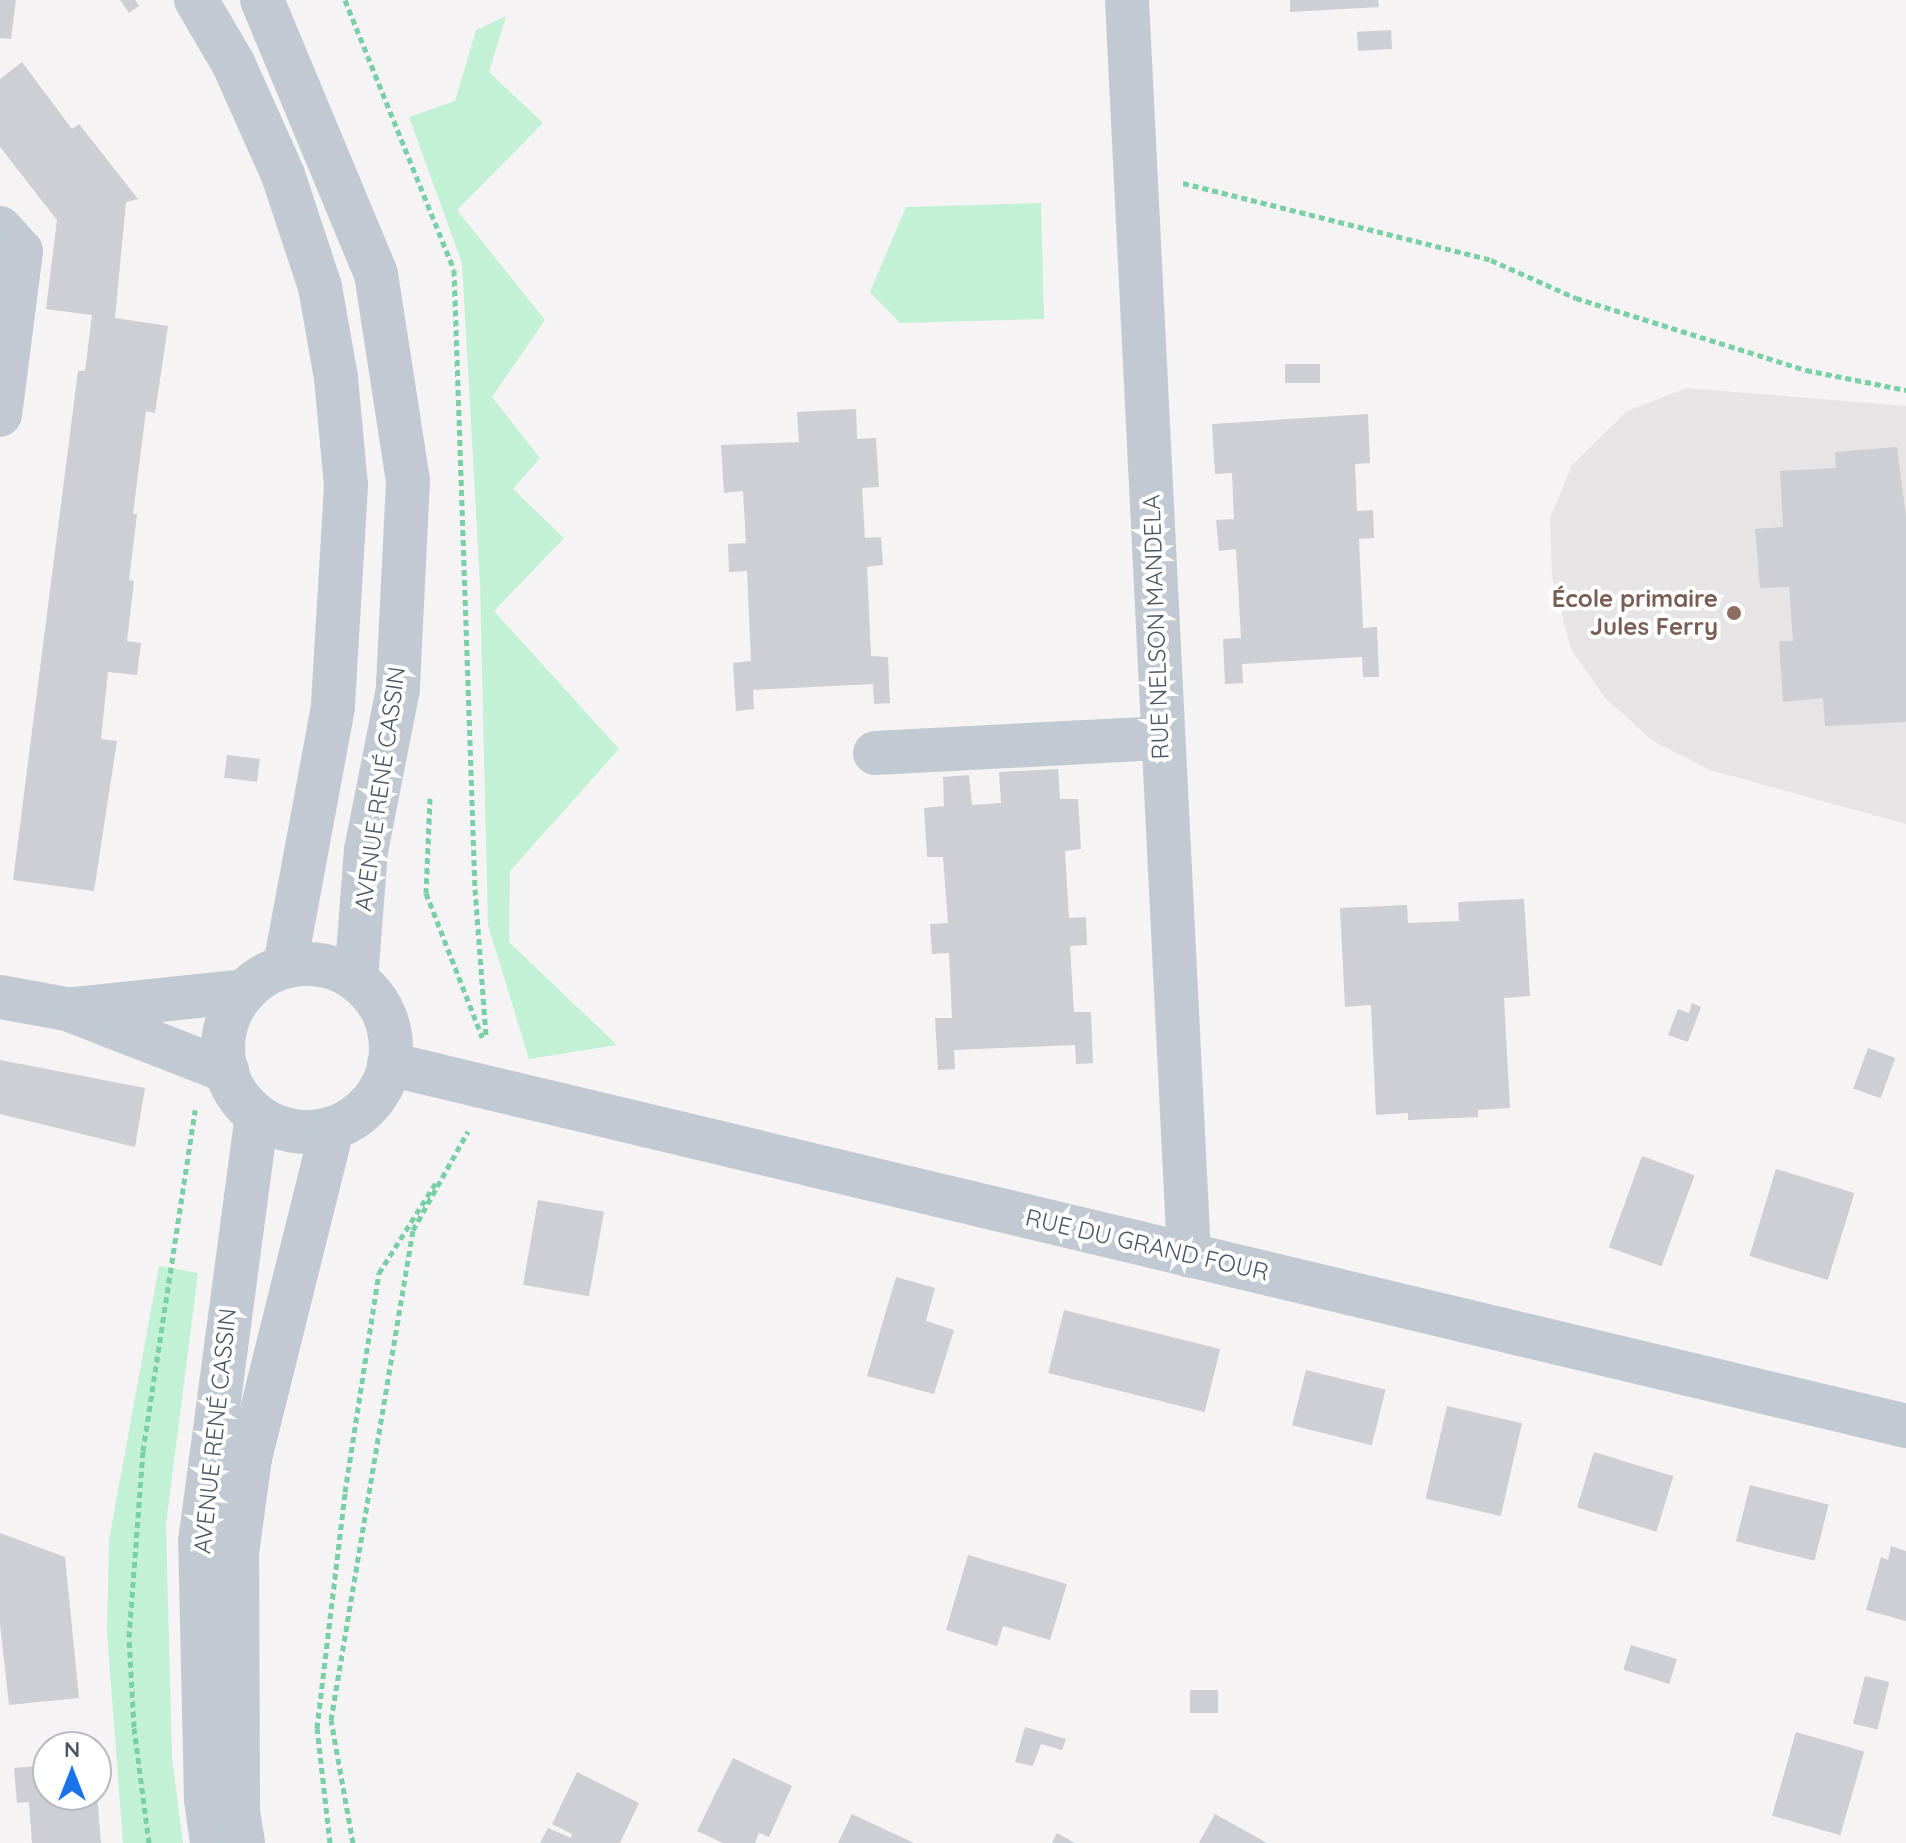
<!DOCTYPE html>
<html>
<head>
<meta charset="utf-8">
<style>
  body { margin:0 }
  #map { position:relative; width:1906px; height:1843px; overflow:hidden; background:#f5f3f3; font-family:Quicksand,sans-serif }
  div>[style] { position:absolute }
  .education>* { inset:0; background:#e6e4e5 }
  .green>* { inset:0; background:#c3f1d5 }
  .building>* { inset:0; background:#cdcfd5; transform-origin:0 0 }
  .path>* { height:5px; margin-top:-2.5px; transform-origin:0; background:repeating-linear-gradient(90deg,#7ad0a6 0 6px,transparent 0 10px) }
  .street>* { height:44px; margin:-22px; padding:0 22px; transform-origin:22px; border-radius:22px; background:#c1cad2 }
  .street>.ring { margin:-22px; padding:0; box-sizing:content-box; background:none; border:44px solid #c1cad2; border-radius:50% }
  .dots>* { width:22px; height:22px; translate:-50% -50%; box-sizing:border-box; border:4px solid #fff; border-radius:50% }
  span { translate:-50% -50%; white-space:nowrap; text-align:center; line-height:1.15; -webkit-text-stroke:8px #fff; paint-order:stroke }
  .education-label { font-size:24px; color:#785e54; font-weight:700 }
  .right { translate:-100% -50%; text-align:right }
  .street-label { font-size:24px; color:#4a5661 }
  .north { position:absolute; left:32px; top:1731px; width:80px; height:80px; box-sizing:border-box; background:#fff; border:2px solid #b7bbc0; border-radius:50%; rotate:0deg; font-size:22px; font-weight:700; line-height:32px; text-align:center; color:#4a5661 }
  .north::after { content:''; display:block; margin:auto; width:28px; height:36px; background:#1a73e8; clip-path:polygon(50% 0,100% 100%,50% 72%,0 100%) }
</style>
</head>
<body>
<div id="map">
  <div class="education">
    <div style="clip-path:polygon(1687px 388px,1906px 406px,1906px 824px,1710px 770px,1653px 741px,1605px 698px,1571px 649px,1552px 577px,1550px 518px,1572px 465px,1627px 411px)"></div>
  </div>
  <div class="green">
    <div style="clip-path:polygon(506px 16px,489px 72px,543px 123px,457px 210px,545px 320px,492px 397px,540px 458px,513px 489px,564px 538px,494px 611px,619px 749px,510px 871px,509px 942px,617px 1045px,529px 1059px,488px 925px,480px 583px,462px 263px,409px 117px,455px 101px,476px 30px)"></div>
    <div style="clip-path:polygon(1041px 203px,1044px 319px,900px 323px,870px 292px,906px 207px)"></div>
    <div style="clip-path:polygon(159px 1266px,198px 1273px,166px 1524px,172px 1758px,183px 1843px,123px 1843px,107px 1633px,109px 1540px)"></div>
  </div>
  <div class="building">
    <div style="clip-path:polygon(0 0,16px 0,11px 39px,0 38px)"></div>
    <div style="clip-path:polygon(120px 0,135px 0,139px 6px,129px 13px)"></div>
    <div style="clip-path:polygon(1290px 0,1378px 0,1379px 7px,1290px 12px)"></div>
    <div style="left:1391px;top:30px;width:19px;height:34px;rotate:87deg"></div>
    <div style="clip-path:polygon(22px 62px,72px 129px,79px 124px,138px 199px,126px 202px,115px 318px,168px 326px,155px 413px,146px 411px,133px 514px,137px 514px,129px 580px,134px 581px,127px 641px,141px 643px,137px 675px,108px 672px,101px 739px,117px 741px,94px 891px,13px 880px,78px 371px,85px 371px,92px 315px,46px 309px,57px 220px,0 147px,0 79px)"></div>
    <div style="left:1320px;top:364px;width:19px;height:35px;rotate:90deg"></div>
    <div style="clip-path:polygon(856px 409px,857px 439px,876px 438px,879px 487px,862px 488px,865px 538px,881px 537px,883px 565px,867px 567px,871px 656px,888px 657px,890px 703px,874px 704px,873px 684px,753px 690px,754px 709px,736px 711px,733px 663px,751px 661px,747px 571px,729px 572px,728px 544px,746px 543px,743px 491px,724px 493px,721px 445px,799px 442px,797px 412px)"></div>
    <div style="clip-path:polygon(1368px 414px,1370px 463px,1355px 464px,1357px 511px,1373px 510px,1374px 538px,1359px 539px,1363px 628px,1377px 627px,1379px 677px,1363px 677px,1362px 657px,1242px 664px,1243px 683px,1225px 684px,1223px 639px,1241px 638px,1236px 549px,1219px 551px,1216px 520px,1234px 519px,1232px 473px,1215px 474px,1212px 424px)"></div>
    <div style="clip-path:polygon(1897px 447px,1906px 517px,1906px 722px,1825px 726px,1823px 698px,1783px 702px,1779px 641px,1793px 641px,1789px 587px,1760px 588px,1755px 529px,1783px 527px,1780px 471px,1836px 468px,1835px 452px)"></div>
    <div style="left:227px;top:755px;width:33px;height:23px;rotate:7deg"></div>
    <div style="clip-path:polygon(1058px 769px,1060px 799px,1078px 799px,1081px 849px,1065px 851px,1069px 918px,1086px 917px,1087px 945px,1070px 946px,1074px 1012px,1091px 1012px,1093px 1063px,1076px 1064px,1075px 1045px,954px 1050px,955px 1069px,938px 1070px,935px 1018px,952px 1018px,949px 953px,932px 954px,930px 924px,948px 923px,943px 857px,927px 857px,924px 808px,944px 806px,943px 777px,969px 775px,972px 805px,1001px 803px,999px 772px)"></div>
    <div style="clip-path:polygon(1524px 899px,1530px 996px,1504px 998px,1510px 1108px,1478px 1110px,1478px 1117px,1408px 1120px,1408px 1113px,1376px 1115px,1371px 1005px,1345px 1007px,1340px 908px,1407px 905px,1408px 923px,1459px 921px,1458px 902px)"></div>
    <div style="clip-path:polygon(1692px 1003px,1701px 1007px,1688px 1042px,1668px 1035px,1678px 1009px,1689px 1013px)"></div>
    <div style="left:1868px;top:1048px;width:29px;height:43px;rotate:20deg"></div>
    <div style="clip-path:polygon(0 1060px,145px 1088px,135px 1147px,0 1114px)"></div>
    <div style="left:1642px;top:1156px;width:56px;height:97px;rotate:20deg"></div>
    <div style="left:1776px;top:1169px;width:82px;height:91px;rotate:17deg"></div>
    <div style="left:538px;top:1200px;width:67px;height:86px;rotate:10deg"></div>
    <div style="clip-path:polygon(896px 1277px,935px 1288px,926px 1321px,954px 1330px,934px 1394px,867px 1376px)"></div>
    <div style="left:1064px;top:1310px;width:161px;height:65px;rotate:14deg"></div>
    <div style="left:1306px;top:1370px;width:82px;height:57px;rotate:14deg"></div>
    <div style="left:1447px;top:1406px;width:77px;height:95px;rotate:13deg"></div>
    <div style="left:1594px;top:1452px;width:83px;height:58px;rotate:17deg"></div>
    <div style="left:1750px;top:1485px;width:81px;height:58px;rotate:14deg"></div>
    <div style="clip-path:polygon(0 1533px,65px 1557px,79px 1698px,9px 1705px,0 1624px)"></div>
    <div style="clip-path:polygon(1891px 1546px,1906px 1551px,1906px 1621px,1866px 1610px,1881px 1557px,1888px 1560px)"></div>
    <div style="clip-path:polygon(968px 1555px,1067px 1584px,1050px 1640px,1003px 1626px,997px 1646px,946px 1630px)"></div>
    <div style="left:1631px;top:1645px;width:48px;height:26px;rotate:17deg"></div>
    <div style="left:1865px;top:1676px;width:25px;height:49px;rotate:14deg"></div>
    <div style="left:1190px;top:1690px;width:28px;height:23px"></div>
    <div style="clip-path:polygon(1025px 1727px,1066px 1739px,1062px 1750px,1041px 1744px,1033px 1766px,1015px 1762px)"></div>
    <div style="left:1796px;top:1732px;width:71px;height:87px;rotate:16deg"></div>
    <div style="clip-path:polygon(733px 1758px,792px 1786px,769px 1837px,759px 1833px,755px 1843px,723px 1843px,697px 1831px)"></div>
    <div style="clip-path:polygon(48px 1765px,48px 1795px,97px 1795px,101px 1843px,32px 1843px,29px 1802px,17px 1803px,14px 1768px)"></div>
    <div style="clip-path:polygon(577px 1772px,639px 1803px,620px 1843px,540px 1843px,548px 1828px,571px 1838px,572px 1834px,552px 1824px)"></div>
    <div style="clip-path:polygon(852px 1814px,914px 1843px,838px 1843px)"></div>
    <div style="clip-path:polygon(1215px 1814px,1267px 1843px,1199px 1843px)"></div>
    <div style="clip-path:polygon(1057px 1833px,1075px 1843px,1052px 1843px)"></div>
  </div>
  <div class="path">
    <div style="left:345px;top:0;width:291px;rotate:68deg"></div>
    <div style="left:454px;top:270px;width:619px;rotate:88.06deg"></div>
    <div style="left:475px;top:889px;width:147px;rotate:85.7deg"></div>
    <div style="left:1183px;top:183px;width:317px;rotate:14deg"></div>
    <div style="left:1491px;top:260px;width:93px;rotate:24.1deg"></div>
    <div style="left:1576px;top:298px;width:241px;rotate:17.4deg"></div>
    <div style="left:1806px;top:370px;width:102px;rotate:11.3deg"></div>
    <div style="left:430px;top:798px;width:95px;rotate:92.4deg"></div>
    <div style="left:426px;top:893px;width:155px;rotate:68.7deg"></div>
    <div style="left:149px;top:1843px;width:117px;rotate:-97.4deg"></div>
    <div style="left:134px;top:1727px;width:90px;rotate:-93.2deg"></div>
    <div style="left:129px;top:1637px;width:187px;rotate:-85.7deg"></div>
    <div style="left:143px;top:1451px;width:345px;rotate:-81.3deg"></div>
    <div style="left:330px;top:1843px;width:116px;rotate:-96.4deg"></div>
    <div style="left:317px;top:1728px;width:238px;rotate:-83.2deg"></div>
    <div style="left:345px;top:1492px;width:222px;rotate:-81.2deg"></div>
    <div style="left:379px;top:1273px;width:109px;rotate:-57.8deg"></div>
    <div style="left:353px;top:1843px;width:125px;rotate:-100.1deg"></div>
    <div style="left:331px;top:1720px;width:497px;rotate:-80.5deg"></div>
    <div style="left:413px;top:1230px;width:113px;rotate:-60.9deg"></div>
  </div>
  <div class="street">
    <div style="left:196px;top:0;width:73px;rotate:59.6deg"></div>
    <div style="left:233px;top:63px;width:123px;rotate:65.9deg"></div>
    <div style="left:283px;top:175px;width:118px;rotate:71.7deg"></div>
    <div style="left:320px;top:287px;width:92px;rotate:80deg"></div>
    <div style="left:336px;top:378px;width:108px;rotate:84.7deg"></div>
    <div style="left:346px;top:486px;width:221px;rotate:93.4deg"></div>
    <div style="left:333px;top:707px;width:263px;rotate:100.5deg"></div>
    <div style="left:262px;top:0;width:297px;rotate:67.4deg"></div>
    <div style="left:376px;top:274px;width:209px;rotate:81.2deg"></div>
    <div style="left:408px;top:481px;width:208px;rotate:92.8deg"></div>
    <div style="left:398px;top:689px;width:164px;rotate:101.2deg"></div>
    <div style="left:366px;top:850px;width:130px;rotate:94.4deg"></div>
    <div style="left:1127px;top:0;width:1257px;rotate:87.17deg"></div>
    <div style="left:0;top:228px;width:31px;rotate:48deg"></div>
    <div style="left:21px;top:251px;width:165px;rotate:97.3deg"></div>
    <div style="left:875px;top:753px;width:284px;rotate:-3deg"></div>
    <div class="ring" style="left:223px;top:964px;width:124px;height:124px"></div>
    <div style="left:0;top:997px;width:68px;rotate:10.2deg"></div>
    <div style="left:67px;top:1009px;width:172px;rotate:21.2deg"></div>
    <div style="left:76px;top:1009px;width:169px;rotate:-6.1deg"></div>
    <div style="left:389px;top:1064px;width:1560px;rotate:13.42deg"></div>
    <div style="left:212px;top:1843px;width:44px;rotate:-97.8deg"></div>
    <div style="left:206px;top:1799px;width:257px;rotate:-91.3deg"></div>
    <div style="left:200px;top:1542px;width:430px;rotate:-82.4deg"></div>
    <div style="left:243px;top:1843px;width:33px;rotate:-99deg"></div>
    <div style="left:238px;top:1810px;width:257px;rotate:-90.2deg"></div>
    <div style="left:237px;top:1553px;width:96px;rotate:-82.2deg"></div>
    <div style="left:250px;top:1458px;width:340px;rotate:-76deg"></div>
  </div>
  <div class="dots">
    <div style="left:1734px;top:613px;background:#8d6e63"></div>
  </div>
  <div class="education-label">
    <span class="right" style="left:1718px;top:613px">École primaire<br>Jules Ferry</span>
  </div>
  <div class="street-label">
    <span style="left:1156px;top:627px;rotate:-92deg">RUE NELSON MANDELA</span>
    <span style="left:380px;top:789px;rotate:-82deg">AVENUE RENÉ CASSIN</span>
    <span style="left:1147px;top:1245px;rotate:13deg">RUE DU GRAND FOUR</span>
    <span style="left:215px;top:1431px;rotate:-84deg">AVENUE RENÉ CASSIN</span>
  </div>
  <div class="north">N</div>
</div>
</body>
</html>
